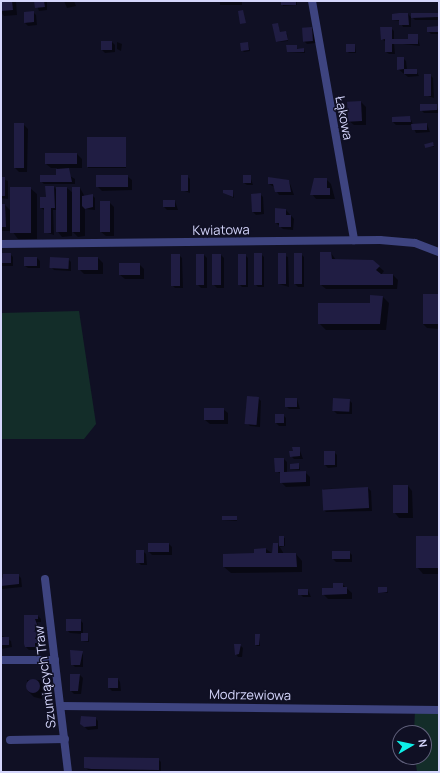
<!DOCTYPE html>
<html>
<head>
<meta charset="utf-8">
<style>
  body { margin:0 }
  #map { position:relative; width:440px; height:773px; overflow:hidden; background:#101024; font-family:Manrope,sans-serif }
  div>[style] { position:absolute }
  .green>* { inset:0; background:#132d29 }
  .shadow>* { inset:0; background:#0007; transform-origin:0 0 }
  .building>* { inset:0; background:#201d43; transform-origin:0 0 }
  .round { border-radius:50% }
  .minor>* { height:8px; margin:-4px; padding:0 4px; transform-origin:4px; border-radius:4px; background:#3e4480 }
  span { translate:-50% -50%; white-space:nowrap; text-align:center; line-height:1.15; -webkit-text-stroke:3px #101024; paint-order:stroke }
  .street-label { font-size:13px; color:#d5d6fc }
  .frame { position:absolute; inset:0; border:2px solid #d5d6fc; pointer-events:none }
  .north { position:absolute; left:392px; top:725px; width:40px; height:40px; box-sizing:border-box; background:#101024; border:1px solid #5f5f7a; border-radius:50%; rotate:81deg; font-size:11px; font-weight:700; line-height:16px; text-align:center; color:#d5d6fc }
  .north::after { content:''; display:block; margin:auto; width:14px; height:18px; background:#0eefe7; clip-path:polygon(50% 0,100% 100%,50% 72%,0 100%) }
</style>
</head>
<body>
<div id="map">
  <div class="green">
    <div style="clip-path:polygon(79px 311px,96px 424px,84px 439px,1px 439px,1px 313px)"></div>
    <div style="clip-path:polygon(415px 710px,439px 711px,439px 772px,417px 772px,415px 757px,424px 757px,424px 733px,414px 733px)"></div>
  </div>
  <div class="shadow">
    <div style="clip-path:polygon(1px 1px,16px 1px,17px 15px,4px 16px,1px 12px)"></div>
    <div style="clip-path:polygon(35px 1px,47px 1px,47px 10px,39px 11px)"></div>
    <div style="clip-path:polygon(64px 1px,74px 1px,76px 6px,67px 8px)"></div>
    <div style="left:220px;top:1px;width:22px;height:4px"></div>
    <div style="clip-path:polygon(282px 1px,297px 1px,297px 5px,283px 6px)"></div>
    <div style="clip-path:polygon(33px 12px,36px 15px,37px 25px,28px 26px,25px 23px)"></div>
    <div style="clip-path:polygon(408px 14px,411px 17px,411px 27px,403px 27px,400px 21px,393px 20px)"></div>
    <div style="clip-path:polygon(437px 14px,439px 20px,415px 20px,412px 17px)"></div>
    <div style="clip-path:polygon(278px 24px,280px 33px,287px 33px,288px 41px,277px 42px)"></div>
    <div style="clip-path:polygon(439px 27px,439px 34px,431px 34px,428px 31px)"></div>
    <div style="clip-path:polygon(312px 28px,315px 31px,316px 43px,307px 44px,304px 41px)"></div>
    <div style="clip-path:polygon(391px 28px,394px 31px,394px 40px,410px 40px,417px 35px,420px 46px,394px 43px,395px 54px,389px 54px,386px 52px,386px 42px,382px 39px)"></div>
    <div style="clip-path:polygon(112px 42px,115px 45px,115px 52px,105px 53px,102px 50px)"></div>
    <div style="clip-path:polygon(117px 42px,122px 44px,121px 51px,117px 49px)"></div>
    <div style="clip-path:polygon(248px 43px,250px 51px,244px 52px,243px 51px)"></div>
    <div style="clip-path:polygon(355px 45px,356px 53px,349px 53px,348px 52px)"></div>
    <div style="clip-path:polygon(296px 46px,298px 50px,304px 49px,305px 53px,288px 52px)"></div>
    <div style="clip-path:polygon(403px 58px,406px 61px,407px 70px,416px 70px,419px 76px,408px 77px,398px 69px)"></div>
    <div style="clip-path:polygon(430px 75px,433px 78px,434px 98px,425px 95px)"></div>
    <div style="clip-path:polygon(361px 102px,366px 107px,366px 125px,354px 125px,349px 121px)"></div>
    <div style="clip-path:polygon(436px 105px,439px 113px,424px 113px,421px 110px)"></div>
    <div style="clip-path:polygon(410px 117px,413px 125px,427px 124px,430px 132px,416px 133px,412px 125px,396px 125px,393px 122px)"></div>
    <div style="clip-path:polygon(23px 124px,28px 129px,27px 172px,19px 172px,14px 167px)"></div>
    <div style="left:88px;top:138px;width:38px;height:30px"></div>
    <div style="left:434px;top:144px;width:3px;height:9px;rotate:90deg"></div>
    <div style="clip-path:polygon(77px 154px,82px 159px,82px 168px,68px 168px,70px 176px,75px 179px,75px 184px,44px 184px,41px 181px,59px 176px,57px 168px,51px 168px,46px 164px)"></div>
    <div style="clip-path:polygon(127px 176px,132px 180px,132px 190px,102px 191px,97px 186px)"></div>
    <div style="clip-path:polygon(187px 176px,190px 179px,190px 193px,182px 190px)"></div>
    <div style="clip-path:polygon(250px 176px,253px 185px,247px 185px,244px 183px)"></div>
    <div style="clip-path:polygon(1px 178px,8px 181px,8px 199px,1px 198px)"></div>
    <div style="clip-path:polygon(269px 178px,289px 181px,294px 195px,279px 195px,274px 187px,269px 184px)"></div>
    <div style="clip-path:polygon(326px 179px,331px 184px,335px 199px,316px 199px,312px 194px)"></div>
    <div style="clip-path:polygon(46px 187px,54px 187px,57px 190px,67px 188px,73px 193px,80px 188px,85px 197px,92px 195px,95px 198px,95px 210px,85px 209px,85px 236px,78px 237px,72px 231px,72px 236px,62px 237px,58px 232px,57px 210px,53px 210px,54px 235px,45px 232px,44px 210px,41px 208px,47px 198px)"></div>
    <div style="clip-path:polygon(30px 188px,37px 194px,37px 239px,18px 239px,12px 231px,1px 231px,1px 205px,5px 205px,12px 212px)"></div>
    <div style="clip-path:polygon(233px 191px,234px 198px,224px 193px)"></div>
    <div style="clip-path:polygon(260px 194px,263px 197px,264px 214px,256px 215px,253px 212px)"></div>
    <div style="clip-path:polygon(175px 201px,178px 210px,167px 210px,164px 207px)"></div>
    <div style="clip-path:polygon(109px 202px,114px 207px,114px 236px,106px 236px,101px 232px)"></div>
    <div style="clip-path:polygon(286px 210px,294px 219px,293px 230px,283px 229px,276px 223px)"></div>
    <div style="clip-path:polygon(331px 253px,336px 260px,372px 261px,384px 271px,381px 275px,393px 275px,398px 280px,397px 289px,326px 289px,321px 285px)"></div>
    <div style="clip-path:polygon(1px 254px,10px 254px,13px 257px,13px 266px,1px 266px)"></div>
    <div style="clip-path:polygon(261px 254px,264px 257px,264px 287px,258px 287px,255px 284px)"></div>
    <div style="clip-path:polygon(279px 254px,288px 257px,289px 287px,279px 284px)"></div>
    <div style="clip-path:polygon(301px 254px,304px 257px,304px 287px,298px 287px,295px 284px)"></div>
    <div style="clip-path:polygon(179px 255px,182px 258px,183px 288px,175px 288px,172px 285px)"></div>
    <div style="clip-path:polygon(204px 255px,207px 258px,207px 288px,201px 288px,198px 285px)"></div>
    <div style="clip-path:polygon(221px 255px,224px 258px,224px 288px,217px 288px,214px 285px)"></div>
    <div style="clip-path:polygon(245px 255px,248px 258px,248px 287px,242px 287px,239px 284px)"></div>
    <div style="clip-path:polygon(37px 258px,40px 261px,40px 268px,28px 268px,25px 266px)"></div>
    <div style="clip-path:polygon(98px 258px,103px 263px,103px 274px,84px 274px,79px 269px)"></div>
    <div style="clip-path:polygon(68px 259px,71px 262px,71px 271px,54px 270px,51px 267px)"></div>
    <div style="clip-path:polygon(139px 264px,144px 269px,144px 279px,125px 279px,120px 275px)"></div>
    <div style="clip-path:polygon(439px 295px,439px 329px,427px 328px,423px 324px)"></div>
    <div style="clip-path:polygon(383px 297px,389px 303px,386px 330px,326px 330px,319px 323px,371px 304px)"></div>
    <div style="clip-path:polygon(258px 398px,261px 401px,260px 427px,250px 426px,247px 423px)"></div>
    <div style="clip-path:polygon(297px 399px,300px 409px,289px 409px,286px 406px)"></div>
    <div style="clip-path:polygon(349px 400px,352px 403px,352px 414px,337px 414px,334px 411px)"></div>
    <div style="clip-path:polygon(223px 409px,228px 413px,228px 424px,210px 424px,205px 420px)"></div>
    <div style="clip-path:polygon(276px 415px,283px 415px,286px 418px,286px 426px,279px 426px,276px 423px)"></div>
    <div style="clip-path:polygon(299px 448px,303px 459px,294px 459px,291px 456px)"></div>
    <div style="clip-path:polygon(334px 452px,337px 455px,337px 467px,328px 468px,325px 465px)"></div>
    <div style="clip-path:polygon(284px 459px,287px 462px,287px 472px,305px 472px,310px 477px,310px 486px,286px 487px,281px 482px,281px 474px,276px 471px)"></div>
    <div style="clip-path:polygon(299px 464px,300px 470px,291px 469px)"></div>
    <div style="clip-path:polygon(394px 486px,408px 486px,412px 491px,413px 518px,399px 518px,395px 513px)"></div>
    <div style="clip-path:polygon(368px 488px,371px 491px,372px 511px,326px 512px,323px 509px,323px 489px)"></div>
    <div style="clip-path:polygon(236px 517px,237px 521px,223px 520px)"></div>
    <div style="clip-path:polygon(280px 537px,285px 538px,285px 546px,280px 547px)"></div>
    <div style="clip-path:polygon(439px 537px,439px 574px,423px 574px,417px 567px)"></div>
    <div style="clip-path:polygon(149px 544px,169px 544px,172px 547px,172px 555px,152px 555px,149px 552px)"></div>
    <div style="clip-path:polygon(278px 544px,284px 554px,296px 554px,302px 561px,302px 572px,231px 573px,224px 567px,266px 549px,273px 554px)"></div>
    <div style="clip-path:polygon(143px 551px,146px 554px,147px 565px,141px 565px,138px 562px)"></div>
    <div style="clip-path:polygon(333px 552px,349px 552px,352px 555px,352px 562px,336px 562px,333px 559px)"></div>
    <div style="clip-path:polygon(5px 575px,18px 575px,21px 578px,22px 587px,2px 589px,1px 577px)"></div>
    <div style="clip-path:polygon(342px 584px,352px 593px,352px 599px,328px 599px,323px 594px)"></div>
    <div style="clip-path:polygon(386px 588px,388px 593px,379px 592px)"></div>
    <div style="clip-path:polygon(308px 590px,311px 597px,303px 597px,300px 594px)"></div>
    <div style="clip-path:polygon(25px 616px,38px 616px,41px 619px,41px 622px,37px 622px,40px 630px,38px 632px,41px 635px,39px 641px,41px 646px,38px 646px,38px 650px,29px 650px,26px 647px)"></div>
    <div style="clip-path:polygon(80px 620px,83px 623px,83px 634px,88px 635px,89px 642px,82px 641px,82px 634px,70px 633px,67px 630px)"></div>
    <div style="clip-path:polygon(1px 635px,11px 641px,12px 647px,1px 649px)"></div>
    <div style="clip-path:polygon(259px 635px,260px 646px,257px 646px,256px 645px)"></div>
    <div style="clip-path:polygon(240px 645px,243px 648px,242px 657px,238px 657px,236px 654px)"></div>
    <div style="clip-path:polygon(80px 651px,83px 654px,83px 667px,75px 667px,72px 664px)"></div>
    <div style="clip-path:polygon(80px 675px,83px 678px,81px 694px,74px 694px,71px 691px)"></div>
    <div style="clip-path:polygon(118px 679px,120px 682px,121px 691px,112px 691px,109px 688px)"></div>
    <div style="clip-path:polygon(27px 680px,40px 680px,46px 687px,46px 696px,42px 696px,42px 699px,34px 697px,27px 690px)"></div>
    <div style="clip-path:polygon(95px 718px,98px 721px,98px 729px,88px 730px,81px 724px)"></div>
    <div style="clip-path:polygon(158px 759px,161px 762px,161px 772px,88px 770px,85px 767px)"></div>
  </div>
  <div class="building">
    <div style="clip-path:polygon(1px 1px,12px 1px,13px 10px,1px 11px)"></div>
    <div style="clip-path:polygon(34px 1px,44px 1px,45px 7px,35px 8px)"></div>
    <div style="left:281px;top:1px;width:15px;height:4px"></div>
    <div style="clip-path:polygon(243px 10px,246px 23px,240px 24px,238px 11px)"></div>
    <div style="clip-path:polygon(34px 11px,34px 22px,24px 23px,24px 12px)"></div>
    <div style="clip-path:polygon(399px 13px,408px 13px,409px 25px,399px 25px,399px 20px,392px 20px,392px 14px)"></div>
    <div style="clip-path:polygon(411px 13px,438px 13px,438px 17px,411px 18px)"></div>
    <div style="clip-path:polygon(278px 23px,280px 32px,286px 31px,288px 40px,276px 42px,272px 24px)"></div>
    <div style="clip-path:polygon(439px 26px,439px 32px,427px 32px,427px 27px)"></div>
    <div style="left:312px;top:27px;width:14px;height:10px;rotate:86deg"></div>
    <div style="clip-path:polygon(380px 27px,392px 27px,392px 39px,408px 39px,408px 34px,418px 34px,418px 44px,392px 44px,392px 52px,385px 52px,385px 39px,381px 40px)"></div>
    <div style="left:101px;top:41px;width:11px;height:9px"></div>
    <div style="left:248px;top:42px;width:8px;height:8px;rotate:83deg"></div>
    <div style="left:346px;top:44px;width:9px;height:8px"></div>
    <div style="clip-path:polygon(286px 45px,297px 45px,297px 49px,304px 48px,304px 52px,287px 52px)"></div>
    <div style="clip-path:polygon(397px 57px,404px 57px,404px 69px,417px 69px,417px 74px,404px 74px,404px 69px,397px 70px)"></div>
    <div style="left:424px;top:74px;width:7px;height:22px"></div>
    <div style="left:361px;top:101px;width:20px;height:14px;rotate:87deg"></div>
    <div style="clip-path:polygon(420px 104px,437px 104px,437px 110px,420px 111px)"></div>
    <div style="clip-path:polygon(410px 116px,411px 122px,392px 122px,392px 117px)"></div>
    <div style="left:14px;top:123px;width:10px;height:45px"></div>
    <div style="clip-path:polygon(427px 123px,427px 130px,412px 130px,411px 124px)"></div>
    <div style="left:87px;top:137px;width:39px;height:30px"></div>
    <div style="left:433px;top:142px;width:4px;height:9px;rotate:76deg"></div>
    <div style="left:45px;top:153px;width:32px;height:11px"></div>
    <div style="clip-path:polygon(69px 168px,72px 182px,40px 182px,40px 175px,56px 175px,56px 169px)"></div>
    <div style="left:96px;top:175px;width:32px;height:12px"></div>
    <div style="left:181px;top:175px;width:7px;height:16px"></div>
    <div style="left:243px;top:175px;width:8px;height:8px"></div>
    <div style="left:1px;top:177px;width:4px;height:19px"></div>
    <div style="clip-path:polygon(268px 177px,289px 180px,291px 192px,275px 192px,273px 184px,268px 184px)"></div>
    <div style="clip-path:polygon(314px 178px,327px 178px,327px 188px,330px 188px,330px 195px,310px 195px)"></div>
    <div style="clip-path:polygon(45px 186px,54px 186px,55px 208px,51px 208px,51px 233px,44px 233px,44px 208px,40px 208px,40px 197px,46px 197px)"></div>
    <div style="left:10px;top:187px;width:21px;height:46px"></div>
    <div style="left:56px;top:187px;width:11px;height:45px"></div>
    <div style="left:72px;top:187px;width:8px;height:45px"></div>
    <div style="clip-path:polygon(223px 190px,233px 190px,233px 197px,223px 193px)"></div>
    <div style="clip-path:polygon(261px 193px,261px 212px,252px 212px,251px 194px)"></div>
    <div style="clip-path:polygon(93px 194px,93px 207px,85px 209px,82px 206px,82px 196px)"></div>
    <div style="left:163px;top:200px;width:12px;height:7px"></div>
    <div style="left:100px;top:201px;width:10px;height:31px"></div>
    <div style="clip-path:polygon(1px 204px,5px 204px,6px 227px,1px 227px)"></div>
    <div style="clip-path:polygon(275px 208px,286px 209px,286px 215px,291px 215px,291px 227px,279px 227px,279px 223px,275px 223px)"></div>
    <div style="clip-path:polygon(320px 252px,331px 252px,332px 259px,373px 260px,380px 266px,376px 270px,381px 274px,393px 274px,393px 285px,320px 285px)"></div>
    <div style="left:1px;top:253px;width:10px;height:10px"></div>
    <div style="left:262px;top:253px;width:32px;height:8px;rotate:90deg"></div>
    <div style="left:278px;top:253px;width:8px;height:31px"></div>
    <div style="left:294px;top:253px;width:8px;height:31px"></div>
    <div style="left:171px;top:254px;width:9px;height:32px"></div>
    <div style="left:196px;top:254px;width:8px;height:31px"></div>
    <div style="left:212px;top:254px;width:9px;height:31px"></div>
    <div style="left:238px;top:254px;width:8px;height:31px"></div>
    <div style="left:24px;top:257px;width:13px;height:9px"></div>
    <div style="left:50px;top:257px;width:19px;height:11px;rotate:3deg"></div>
    <div style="left:78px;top:257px;width:20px;height:13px"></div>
    <div style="left:119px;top:263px;width:21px;height:12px"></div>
    <div style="left:423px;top:294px;width:16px;height:30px"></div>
    <div style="clip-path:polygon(370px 295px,383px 296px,380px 324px,318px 324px,318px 303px,370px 303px)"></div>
    <div style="left:247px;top:396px;width:12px;height:28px;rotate:5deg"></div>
    <div style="left:285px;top:398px;width:12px;height:9px"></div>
    <div style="left:333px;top:398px;width:17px;height:13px;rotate:3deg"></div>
    <div style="left:204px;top:408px;width:20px;height:12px"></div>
    <div style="left:275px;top:414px;width:9px;height:9px"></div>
    <div style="clip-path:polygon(292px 447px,300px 447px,300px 456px,290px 457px,289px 451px,293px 451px)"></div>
    <div style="left:324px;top:451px;width:11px;height:14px"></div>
    <div style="clip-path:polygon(274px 458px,284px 458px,284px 472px,306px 471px,306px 482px,280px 483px,280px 472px,275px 472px)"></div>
    <div style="clip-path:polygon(299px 463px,299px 469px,290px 469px,290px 464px)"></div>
    <div style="left:393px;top:485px;width:15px;height:28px"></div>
    <div style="left:368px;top:487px;width:21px;height:46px;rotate:87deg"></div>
    <div style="left:222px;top:516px;width:15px;height:4px"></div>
    <div style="left:279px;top:536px;width:5px;height:10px"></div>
    <div style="left:416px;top:536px;width:23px;height:32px"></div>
    <div style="left:148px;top:543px;width:21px;height:9px"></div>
    <div style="clip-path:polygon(273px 543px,278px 543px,278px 553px,296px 553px,297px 567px,223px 567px,223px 554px,254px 553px,254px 549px,266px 548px,266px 553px,272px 553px)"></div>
    <div style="left:136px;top:550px;width:8px;height:13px"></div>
    <div style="left:332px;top:551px;width:18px;height:8px"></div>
    <div style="clip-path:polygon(3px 574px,19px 574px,19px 584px,1px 586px)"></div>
    <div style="clip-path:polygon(333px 583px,343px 583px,343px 587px,347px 587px,347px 594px,322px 595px,322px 588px,333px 588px)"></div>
    <div style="clip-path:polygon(378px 587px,387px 587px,387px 592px,378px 593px)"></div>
    <div style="left:298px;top:589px;width:10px;height:6px"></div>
    <div style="clip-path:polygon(24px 615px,38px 615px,38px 619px,35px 619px,38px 627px,35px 627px,35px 631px,38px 631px,35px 639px,38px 639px,38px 643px,35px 643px,35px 647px,25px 647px,24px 644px)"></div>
    <div style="left:66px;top:619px;width:15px;height:12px"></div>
    <div style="left:81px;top:633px;width:7px;height:8px"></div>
    <div style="clip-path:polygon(255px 634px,260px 634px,259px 645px,255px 645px)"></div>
    <div style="left:1px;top:637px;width:8px;height:8px"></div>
    <div style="clip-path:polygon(234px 644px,241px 644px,239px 654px,235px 655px)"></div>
    <div style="clip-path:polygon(70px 650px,83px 651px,80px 665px,71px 665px)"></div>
    <div style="clip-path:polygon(70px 674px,80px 674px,78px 691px,70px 691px)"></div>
    <div style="left:108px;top:678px;width:10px;height:10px"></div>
    <div class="round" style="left:26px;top:679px;width:14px;height:14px"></div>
    <div style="clip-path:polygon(81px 716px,96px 717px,96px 726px,84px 727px,80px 724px)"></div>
    <div style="clip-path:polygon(84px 757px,156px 758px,159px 758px,159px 770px,91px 769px,84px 768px)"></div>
  </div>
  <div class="minor">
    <div style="left:312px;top:1px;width:243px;rotate:80deg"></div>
    <div style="left:1px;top:244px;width:379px;rotate:-0.6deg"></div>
    <div style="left:380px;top:240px;width:35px;rotate:5deg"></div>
    <div style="left:415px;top:243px;width:26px;rotate:21deg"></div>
    <div style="left:45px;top:579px;width:194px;rotate:83.2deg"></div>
    <div style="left:1px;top:660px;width:54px"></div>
    <div style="left:61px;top:706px;width:378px;rotate:0.6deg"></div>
    <div style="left:10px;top:740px;width:55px;rotate:-1deg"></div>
  </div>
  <div class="street-label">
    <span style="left:344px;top:118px;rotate:79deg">Łąkowa</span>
    <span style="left:221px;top:230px;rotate:-1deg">Kwiatowa</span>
    <span style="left:45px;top:677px;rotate:-97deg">Szumiących Traw</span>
    <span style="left:250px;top:695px;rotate:1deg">Modrzewiowa</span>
  </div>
  <div class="frame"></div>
  <div class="north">N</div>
</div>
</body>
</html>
